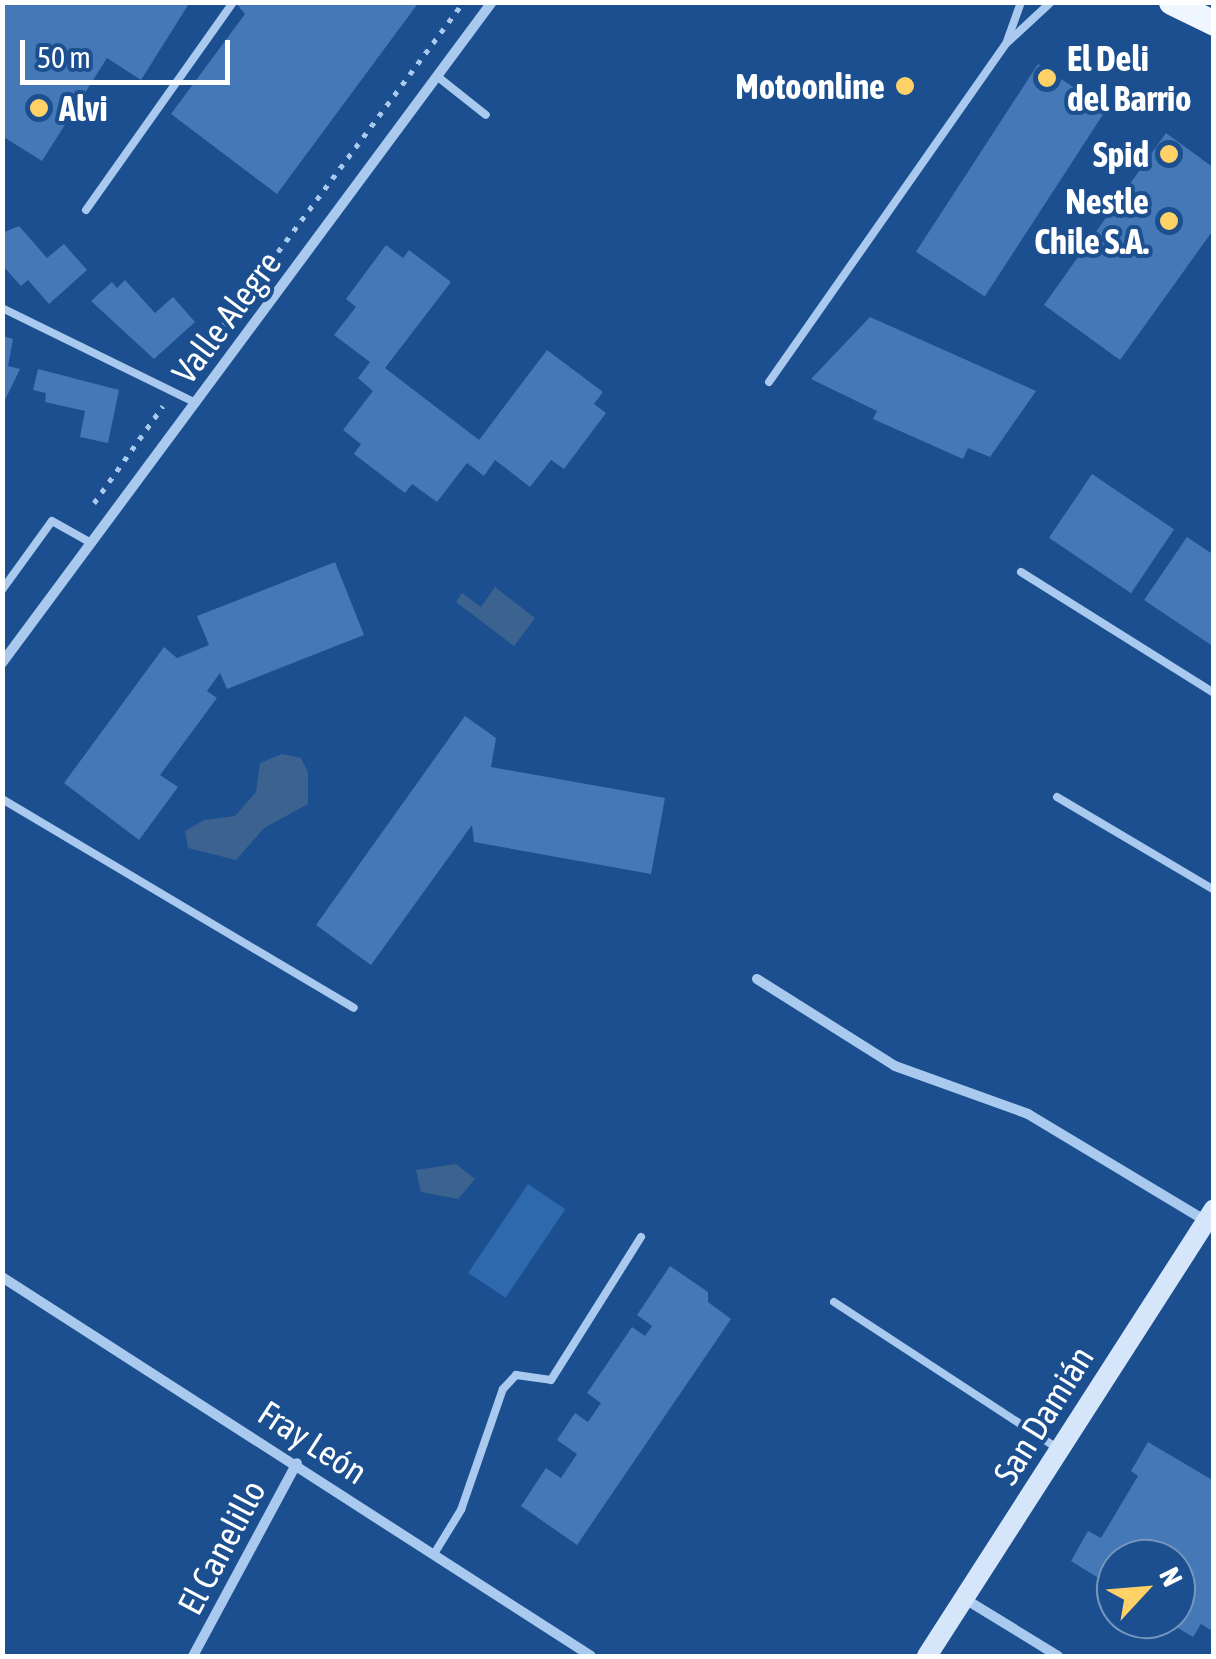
<!DOCTYPE html>
<html>
<head>
<meta charset="utf-8">
<style>
  body { margin:0 }
  #map { position:relative; width:1216px; height:1659px; overflow:hidden; background:#1b4f8f; font-family:"Asap Condensed",sans-serif }
  div>[style] { position:absolute }
  .green>* { inset:0; background:#2e69ad; transform-origin:0 0 }
  .water>* { inset:0; background:#3c6290 }
  .building>* { inset:0; background:#4478b7; transform-origin:0 0 }
  .path>* { height:5px; margin-top:-2.5px; transform-origin:0; background:repeating-linear-gradient(90deg,#a9c9ee 0 5px,transparent 0 13px) }
  .service>* { height:8px; margin:-4px; padding:0 4px; transform-origin:4px; border-radius:4px; background:#a9c9ee }
  .minor>* { height:10px; margin:-5px; padding:0 5px; transform-origin:5px; border-radius:5px; background:#a9c9ee }
  .secondary>* { height:20px; margin:-10px; padding:0 10px; transform-origin:10px; border-radius:10px; background:#d6e6fa }
  .primary>* { height:25px; margin:-12.5px; padding:0 12.5px; transform-origin:12.5px; border-radius:12.5px; background:#f0f6ff }
  .dots>* { width:28px; height:28px; translate:-50% -50%; box-sizing:border-box; border:5px solid #1b4f8f; border-radius:50% }
  span { translate:-50% -50%; white-space:nowrap; text-align:center; line-height:1.15; -webkit-text-stroke:8px #1b4f8f; paint-order:stroke }
  .poi-label { font-size:35px; color:#fff; font-weight:700 }
  .left { translate:0 -50%; text-align:left }
  .right { translate:-100% -50%; text-align:right }
  .street-label { font-size:35px; color:#fff }
  .frame { position:absolute; inset:0; border:5px solid #fff; pointer-events:none }
  .north { position:absolute; left:1096px; top:1539px; width:100px; height:100px; box-sizing:border-box; background:#1b4f8f; border:2px solid #7695bc; border-radius:50%; rotate:64deg; font-size:28px; font-weight:700; line-height:40px; text-align:center; color:#fff }
  .north::after { content:''; display:block; margin:auto; width:35px; height:45px; background:#ffd166; clip-path:polygon(50% 0,100% 100%,50% 72%,0 100%) }
  .scale { position:absolute; left:20px; top:40px; width:210px; height:45px; box-sizing:border-box; border:5px solid #fff; border-top:0; padding-left:12px; font-size:30px; line-height:35px; white-space:nowrap; color:#fff; -webkit-text-stroke:8px #1b4f8f; paint-order:stroke }
</style>
</head>
<body>
<div id="map">
  <div class="green">
    <div style="left:528px;top:1184px;width:45px;height:107px;rotate:34deg"></div>
  </div>
  <div class="water">
    <div style="clip-path:polygon(495px 587px,535px 618px,514px 646px,456px 602px,462px 593px,481px 607px)"></div>
    <div style="clip-path:polygon(282px 754px,301px 758px,308px 772px,308px 804px,264px 828px,236px 860px,188px 848px,185px 831px,204px 820px,235px 816px,256px 792px,260px 763px)"></div>
    <div style="clip-path:polygon(456px 1164px,475px 1179px,458px 1199px,421px 1192px,416px 1170px)"></div>
  </div>
  <div class="building">
    <div style="clip-path:polygon(2px 2px,190px 2px,141px 80px,107px 58px,42px 161px,2px 136px)"></div>
    <div style="clip-path:polygon(235px 2px,419px 2px,277px 194px,171px 114px,245px 14px)"></div>
    <div style="left:1038px;top:64px;width:82px;height:224px;rotate:33deg"></div>
    <div style="clip-path:polygon(1166px 133px,1214px 168px,1214px 229px,1120px 360px,1044px 305px)"></div>
    <div style="clip-path:polygon(19px 226px,47px 258px,64px 244px,87px 270px,49px 304px,28px 280px,21px 286px,2px 265px,2px 233px)"></div>
    <div style="clip-path:polygon(386px 245px,403px 258px,409px 250px,451px 282px,385px 368px,479px 440px,547px 350px,603px 392px,594px 404px,606px 413px,564px 469px,551px 460px,530px 487px,495px 460px,484px 476px,467px 463px,437px 502px,412px 484px,405px 493px,354px 454px,361px 444px,343px 430px,373px 391px,358px 378px,370px 362px,334px 335px,356px 307px,346px 299px)"></div>
    <div style="clip-path:polygon(125px 280px,155px 313px,173px 297px,195px 322px,154px 359px,91px 301px,112px 282px,117px 288px)"></div>
    <div style="clip-path:polygon(870px 317px,1036px 391px,990px 457px,968px 448px,963px 459px,873px 419px,877px 411px,811px 379px)"></div>
    <div style="clip-path:polygon(3px 336px,13px 339px,8px 366px,20px 369px,3px 404px)"></div>
    <div style="clip-path:polygon(38px 369px,119px 390px,108px 443px,80px 437px,85px 411px,45px 402px,46px 393px,33px 390px)"></div>
    <div style="left:1092px;top:474px;width:99px;height:77px;rotate:34deg"></div>
    <div style="clip-path:polygon(1187px 537px,1214px 555px,1214px 647px,1144px 600px)"></div>
    <div style="clip-path:polygon(335px 562px,364px 635px,227px 689px,220px 673px,207px 691px,217px 698px,160px 775px,178px 787px,139px 840px,64px 783px,164px 647px,177px 658px,209px 645px,197px 616px)"></div>
    <div style="clip-path:polygon(465px 716px,496px 738px,491px 767px,665px 798px,651px 874px,474px 842px,472px 825px,371px 965px,316px 925px)"></div>
    <div style="clip-path:polygon(670px 1266px,708px 1292px,708px 1302px,731px 1319px,577px 1545px,521px 1506px,546px 1468px,561px 1478px,577px 1454px,557px 1440px,575px 1413px,588px 1422px,601px 1403px,587px 1393px,632px 1327px,645px 1336px,652px 1326px,637px 1315px)"></div>
    <div style="clip-path:polygon(1148px 1442px,1214px 1481px,1214px 1632px,1201px 1624px,1193px 1637px,1163px 1619px,1176px 1619px,1176px 1559px,1116px 1559px,1116px 1589px,1071px 1561px,1088px 1531px,1101px 1538px,1138px 1476px,1131px 1471px)"></div>
  </div>
  <div class="path">
    <div style="left:185px;top:377px;width:467px;rotate:-53.4deg"></div>
    <div style="left:94px;top:503px;width:119px;rotate:-54.6deg"></div>
  </div>
  <div class="service">
    <div style="left:1009px;top:41px;width:57px;rotate:-42.9deg"></div>
    <div style="left:438px;top:77px;width:61px;rotate:38.4deg"></div>
    <div style="left:86px;top:210px;width:255px;rotate:-54.7deg"></div>
    <div style="left:2px;top:308px;width:216px;rotate:26.1deg"></div>
    <div style="left:769px;top:382px;width:413px;rotate:-55deg"></div>
    <div style="left:1006px;top:44px;width:45px;rotate:-70.3deg"></div>
    <div style="left:1021px;top:572px;width:228px;rotate:32.1deg"></div>
    <div style="left:2px;top:590px;width:85px;rotate:-54.1deg"></div>
    <div style="left:52px;top:521px;width:45px;rotate:29.4deg"></div>
    <div style="left:1057px;top:797px;width:182px;rotate:30.6deg"></div>
    <div style="left:2px;top:799px;width:409px;rotate:30.7deg"></div>
    <div style="left:834px;top:1302px;width:265px;rotate:33.2deg"></div>
    <div style="left:434px;top:1554px;width:52px;rotate:-58.5deg"></div>
    <div style="left:461px;top:1510px;width:128px;rotate:-70.9deg"></div>
    <div style="left:503px;top:1389px;width:19px;rotate:-47deg"></div>
    <div style="left:516px;top:1375px;width:35px;rotate:8deg"></div>
    <div style="left:551px;top:1380px;width:169px;rotate:-57.8deg"></div>
  </div>
  <div class="minor">
    <div style="left:2px;top:663px;width:823px;rotate:-53.45deg"></div>
    <div style="left:757px;top:979px;width:163px;rotate:32.2deg"></div>
    <div style="left:895px;top:1066px;width:141px;rotate:19.8deg"></div>
    <div style="left:1028px;top:1114px;width:208px;rotate:31deg"></div>
    <div style="left:2px;top:1277px;width:700px;rotate:32.76deg"></div>
    <div style="left:965px;top:1599px;width:109px;rotate:31.5deg"></div>
    <div style="left:193px;top:1656px;width:219px;rotate:-61.7deg"></div>
  </div>
  <div class="secondary">
    <div style="left:927px;top:1656px;width:531px;rotate:-57.3deg"></div>
  </div>
  <div class="primary">
    <div style="left:1171px;top:2px;width:48px;rotate:26deg"></div>
  </div>
  <div class="dots">
    <div style="left:1047px;top:78px;background:#ffd166"></div>
    <div style="left:905px;top:86px;background:#ffd166"></div>
    <div style="left:39px;top:108px;background:#ffd166"></div>
    <div style="left:1169px;top:154px;background:#ffd166"></div>
    <div style="left:1169px;top:221px;background:#ffd166"></div>
  </div>
  <div class="poi-label">
    <span class="left" style="left:1067px;top:78px">El Deli<br>del Barrio</span>
    <span class="right" style="left:885px;top:86px">Motoonline</span>
    <span class="left" style="left:59px;top:108px">Alvi</span>
    <span class="right" style="left:1149px;top:154px">Spid</span>
    <span class="right" style="left:1149px;top:221px">Nestle<br>Chile S.A.</span>
  </div>
  <div class="street-label">
    <span style="left:226px;top:317px;rotate:-53deg">Valle Alegre</span>
    <span style="left:1043px;top:1415px;rotate:-58deg">San Damián</span>
    <span style="left:313px;top:1442px;rotate:33deg">Fray León</span>
    <span style="left:221px;top:1547px;rotate:-62deg">El Canelillo</span>
  </div>
  <div class="frame"></div>
  <div class="north">N</div>
  <div class="scale">50 m</div>
</div>
</body>
</html>
